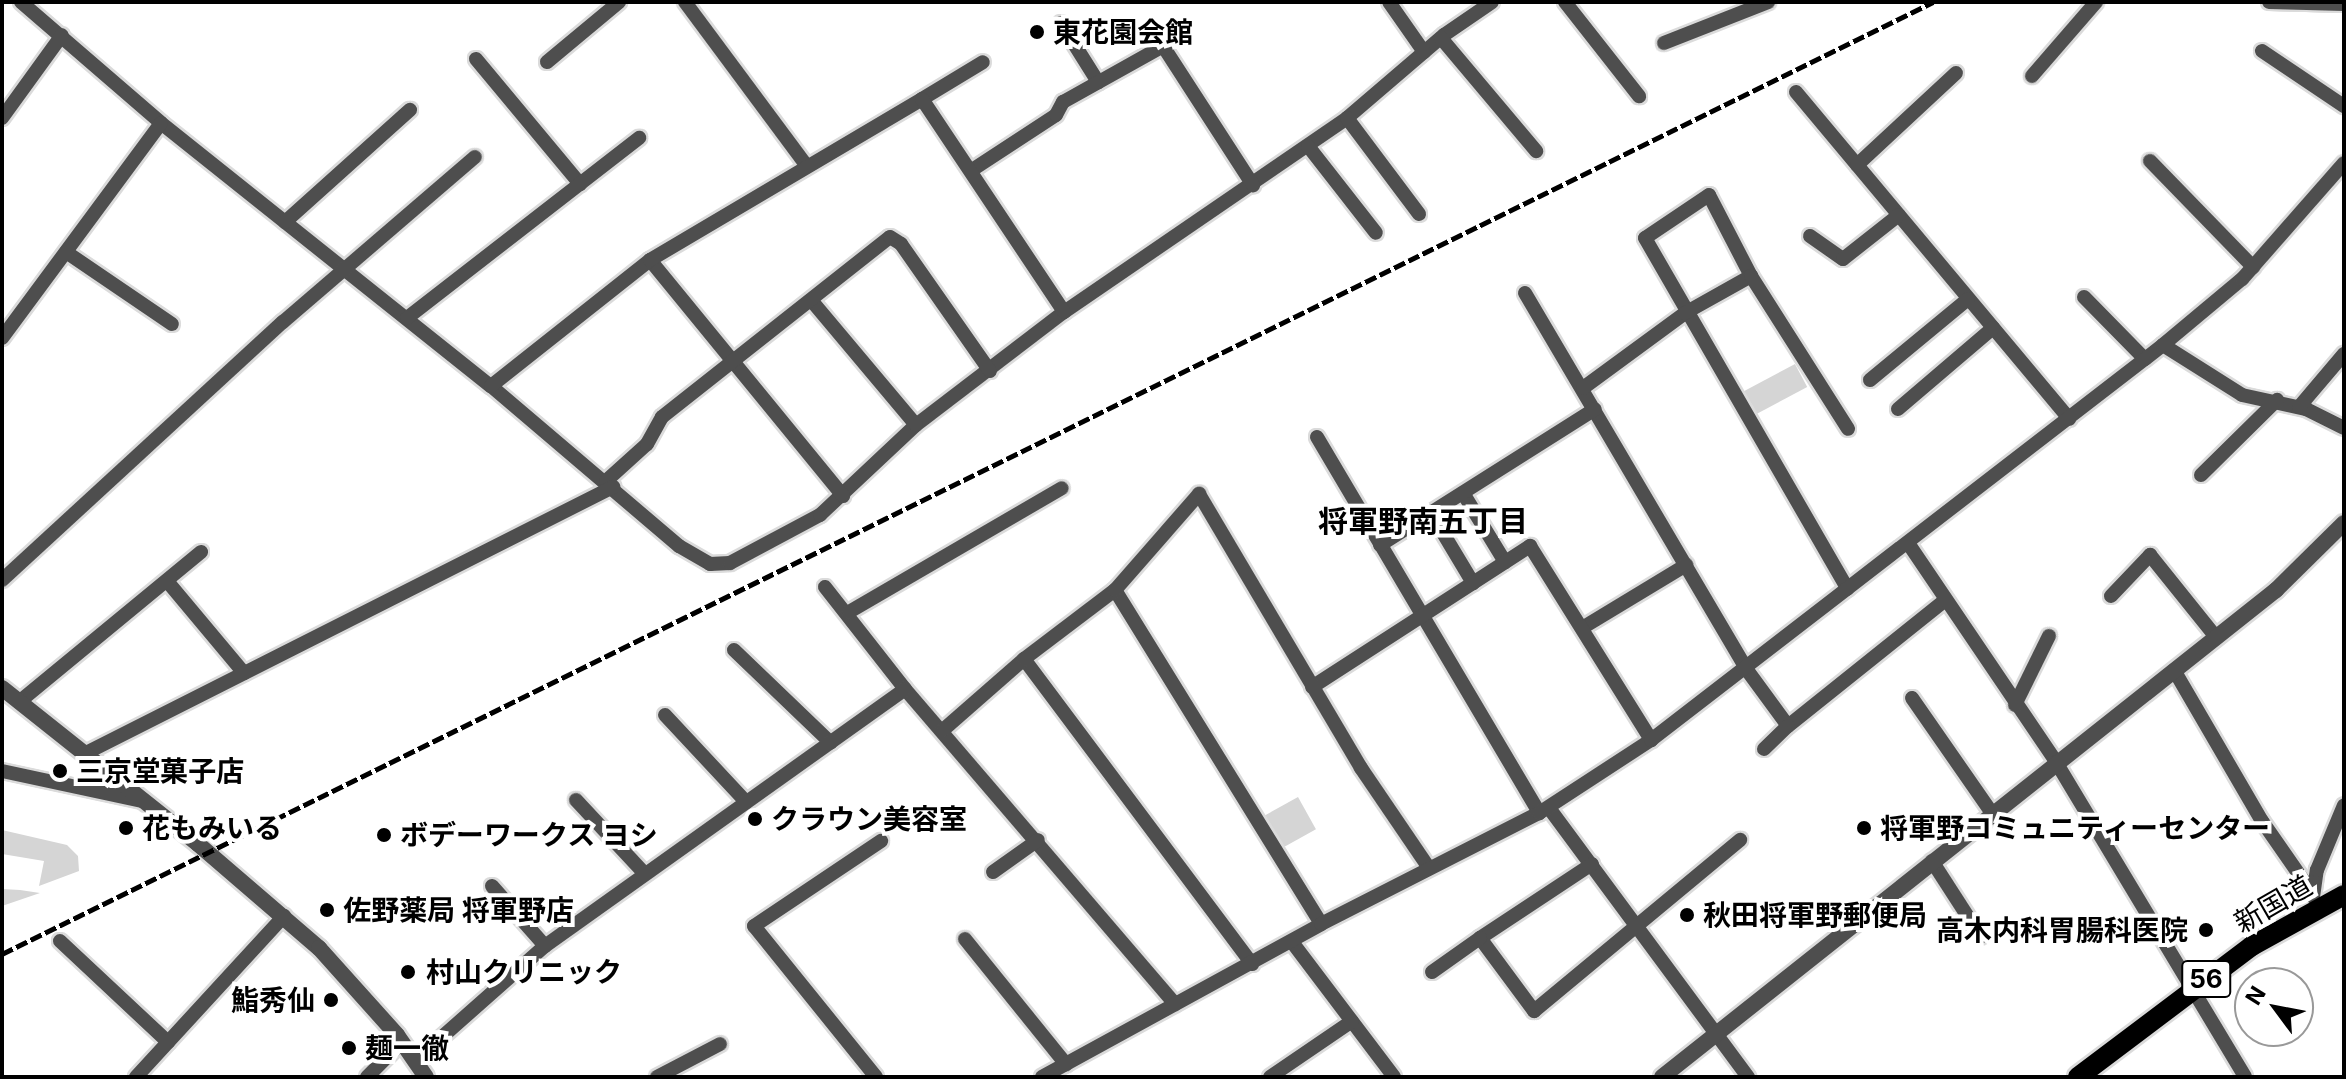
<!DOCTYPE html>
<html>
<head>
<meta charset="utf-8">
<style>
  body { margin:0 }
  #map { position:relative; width:2346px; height:1079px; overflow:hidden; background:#fff; font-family:Inter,"Noto Sans JP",sans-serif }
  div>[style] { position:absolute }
  .green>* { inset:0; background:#d5d5d5; transform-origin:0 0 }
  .roads { filter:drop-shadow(2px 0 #dbdbdb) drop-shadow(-2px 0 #dbdbdb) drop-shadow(0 2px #dbdbdb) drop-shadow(0 -2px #dbdbdb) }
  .minor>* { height:14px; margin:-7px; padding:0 7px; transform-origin:7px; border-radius:7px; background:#4e4e4e }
  .tertiary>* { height:16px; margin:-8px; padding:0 8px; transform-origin:8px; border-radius:8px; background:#4e4e4e }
  .primary>* { height:20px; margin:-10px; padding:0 10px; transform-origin:10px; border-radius:10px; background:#000 }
  .rail>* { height:5px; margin-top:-2.5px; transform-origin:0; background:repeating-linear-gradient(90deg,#000 0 12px,transparent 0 16px) }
  .dots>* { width:22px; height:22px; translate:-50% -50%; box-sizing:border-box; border:4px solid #fff; border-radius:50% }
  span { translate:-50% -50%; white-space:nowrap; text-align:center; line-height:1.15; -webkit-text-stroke:8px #fff; paint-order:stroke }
  .shield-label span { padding:2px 6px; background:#fff; border:2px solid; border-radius:6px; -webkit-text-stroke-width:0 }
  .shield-label { font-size:26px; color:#000; font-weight:700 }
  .poi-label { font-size:28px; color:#000; font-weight:700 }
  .left { translate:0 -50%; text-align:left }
  .right { translate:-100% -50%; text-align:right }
  .street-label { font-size:28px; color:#000 }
  .neighbourhood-label { font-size:30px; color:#000; font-weight:700 }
  .frame { position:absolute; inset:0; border:4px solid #000; pointer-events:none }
  .north { position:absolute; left:2234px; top:967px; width:80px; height:80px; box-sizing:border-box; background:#fff; border:2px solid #999; border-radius:50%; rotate:302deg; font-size:22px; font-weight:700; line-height:32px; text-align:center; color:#000 }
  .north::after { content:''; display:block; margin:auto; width:28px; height:36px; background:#000; clip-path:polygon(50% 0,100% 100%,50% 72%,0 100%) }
</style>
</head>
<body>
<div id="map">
  <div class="green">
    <div style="left:1795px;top:364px;width:26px;height:59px;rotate:62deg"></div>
    <div style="left:1298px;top:797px;width:37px;height:38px;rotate:61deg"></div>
    <div style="clip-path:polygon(2px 830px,67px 845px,78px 856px,79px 871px,39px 886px,44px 861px,2px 854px)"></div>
    <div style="clip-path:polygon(2px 889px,20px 890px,40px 893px,2px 906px)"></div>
  </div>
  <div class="roads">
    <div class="minor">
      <div style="left:21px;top:2px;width:185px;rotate:40.8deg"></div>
      <div style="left:161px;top:123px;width:422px;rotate:38.6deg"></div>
      <div style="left:491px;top:386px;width:247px;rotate:40.4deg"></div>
      <div style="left:679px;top:546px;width:36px;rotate:30deg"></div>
      <div style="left:710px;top:564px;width:20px;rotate:-3deg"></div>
      <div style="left:730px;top:563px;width:102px;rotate:-28.1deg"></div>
      <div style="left:820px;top:515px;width:132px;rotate:-43.2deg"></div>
      <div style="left:916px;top:425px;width:186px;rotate:-37.4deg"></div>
      <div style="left:1064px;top:312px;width:343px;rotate:-34.4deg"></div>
      <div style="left:1347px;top:118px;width:128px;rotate:-40.6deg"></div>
      <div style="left:1444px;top:35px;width:58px;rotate:-34.5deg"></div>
      <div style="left:685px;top:2px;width:204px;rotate:53.4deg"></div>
      <div style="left:1389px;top:2px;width:61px;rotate:55deg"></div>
      <div style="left:1565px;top:2px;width:120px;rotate:51.8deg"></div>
      <div style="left:2269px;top:2px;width:75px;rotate:1.5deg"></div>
      <div style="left:1061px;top:23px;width:70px;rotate:57.9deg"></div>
      <div style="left:1441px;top:38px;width:148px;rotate:49.9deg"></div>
      <div style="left:1664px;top:43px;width:112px;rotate:-21.5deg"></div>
      <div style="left:2262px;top:51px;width:99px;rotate:33.9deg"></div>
      <div style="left:476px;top:59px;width:163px;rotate:50.2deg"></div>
      <div style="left:547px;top:62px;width:94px;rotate:-39.8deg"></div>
      <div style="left:2032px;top:76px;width:98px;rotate:-49.1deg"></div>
      <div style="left:1796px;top:92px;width:426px;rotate:50.1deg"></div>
      <div style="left:922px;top:99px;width:71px;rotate:-31.2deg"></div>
      <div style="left:2px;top:118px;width:102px;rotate:-54.1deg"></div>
      <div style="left:1347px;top:118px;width:120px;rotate:53.1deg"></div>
      <div style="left:1308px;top:146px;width:110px;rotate:52deg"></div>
      <div style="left:2150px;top:161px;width:148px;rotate:45.8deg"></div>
      <div style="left:1857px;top:165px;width:135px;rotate:-42.9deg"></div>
      <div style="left:972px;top:170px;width:100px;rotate:-33.2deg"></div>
      <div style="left:1056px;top:115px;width:15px;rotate:-62deg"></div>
      <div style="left:1063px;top:102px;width:115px;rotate:-29.2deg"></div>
      <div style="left:1163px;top:46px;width:166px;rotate:57.1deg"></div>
      <div style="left:285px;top:222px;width:168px;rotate:-41.9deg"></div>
      <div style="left:1810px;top:236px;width:40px;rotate:34.9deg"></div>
      <div style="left:1843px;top:259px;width:71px;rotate:-38.2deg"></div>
      <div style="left:66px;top:252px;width:128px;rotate:34.2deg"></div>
      <div style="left:650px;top:260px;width:305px;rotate:50.7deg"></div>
      <div style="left:1751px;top:276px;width:91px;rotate:-117.4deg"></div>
      <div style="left:1709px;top:195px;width:77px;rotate:146.1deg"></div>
      <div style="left:1645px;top:238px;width:405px;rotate:60deg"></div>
      <div style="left:1525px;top:293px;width:438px;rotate:59.5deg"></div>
      <div style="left:1747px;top:670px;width:69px;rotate:53.8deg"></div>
      <div style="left:1788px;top:726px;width:200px;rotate:-38.7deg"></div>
      <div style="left:2084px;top:297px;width:87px;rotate:45.5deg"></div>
      <div style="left:811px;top:300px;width:163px;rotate:50deg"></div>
      <div style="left:407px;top:318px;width:294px;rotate:-37.8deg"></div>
      <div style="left:2px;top:338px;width:267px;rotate:-53.5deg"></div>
      <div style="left:2163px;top:345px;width:93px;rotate:32.3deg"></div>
      <div style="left:2242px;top:395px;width:66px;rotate:12.3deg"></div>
      <div style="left:2306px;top:409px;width:42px;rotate:26.6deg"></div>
      <div style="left:1870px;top:380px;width:127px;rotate:-39.6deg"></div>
      <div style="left:491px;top:386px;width:203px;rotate:-38.4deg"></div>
      <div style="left:650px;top:260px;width:316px;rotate:-30.6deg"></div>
      <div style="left:922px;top:99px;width:256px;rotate:56.3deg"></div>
      <div style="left:1583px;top:388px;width:127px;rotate:-36.3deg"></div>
      <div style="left:1685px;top:313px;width:76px;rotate:-29.3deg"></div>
      <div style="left:1751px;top:276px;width:181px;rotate:57.6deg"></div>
      <div style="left:2299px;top:407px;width:70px;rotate:-49.7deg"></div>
      <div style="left:1898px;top:409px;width:125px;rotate:-40.5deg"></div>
      <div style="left:1317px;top:437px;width:437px;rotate:59.4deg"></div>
      <div style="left:2201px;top:475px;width:107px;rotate:-44.6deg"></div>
      <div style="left:606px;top:481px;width:55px;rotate:-42.1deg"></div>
      <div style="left:647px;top:444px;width:31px;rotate:-61deg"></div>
      <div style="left:662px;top:417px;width:290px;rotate:-38.3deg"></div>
      <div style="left:890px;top:237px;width:13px;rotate:32deg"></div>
      <div style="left:901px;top:244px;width:155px;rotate:55deg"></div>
      <div style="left:1463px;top:493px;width:81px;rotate:58.7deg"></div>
      <div style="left:1431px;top:513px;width:82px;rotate:59deg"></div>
      <div style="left:1908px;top:543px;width:264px;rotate:55.9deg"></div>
      <div style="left:2056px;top:762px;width:367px;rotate:59deg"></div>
      <div style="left:1380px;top:545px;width:254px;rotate:-32.3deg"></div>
      <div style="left:2px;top:580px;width:381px;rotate:-42.6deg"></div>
      <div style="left:283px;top:322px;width:253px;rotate:-40.7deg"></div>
      <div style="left:167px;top:581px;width:120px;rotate:50.1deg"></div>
      <div style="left:825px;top:587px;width:130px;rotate:51.9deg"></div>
      <div style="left:905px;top:689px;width:415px;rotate:49.4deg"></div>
      <div style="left:1115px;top:590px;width:392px;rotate:58.3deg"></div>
      <div style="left:2111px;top:596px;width:57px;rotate:-46.4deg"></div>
      <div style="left:2150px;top:555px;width:105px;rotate:51.2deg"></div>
      <div style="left:849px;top:612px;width:246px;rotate:-30.2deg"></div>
      <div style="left:1582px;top:628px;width:122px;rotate:-31.2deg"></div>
      <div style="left:734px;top:650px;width:134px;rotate:43.8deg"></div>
      <div style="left:1024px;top:659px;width:381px;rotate:53.2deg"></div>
      <div style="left:2174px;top:670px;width:175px;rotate:59.8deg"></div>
      <div style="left:2262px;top:821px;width:84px;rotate:55.2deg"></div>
      <div style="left:1312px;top:687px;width:260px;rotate:-32.9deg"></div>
      <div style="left:1530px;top:546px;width:229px;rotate:58deg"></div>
      <div style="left:1912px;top:698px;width:140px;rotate:55.2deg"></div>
      <div style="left:19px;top:702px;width:236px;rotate:-39.5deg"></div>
      <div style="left:2015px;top:705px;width:77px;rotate:-63.8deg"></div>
      <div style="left:665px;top:715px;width:119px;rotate:47deg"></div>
      <div style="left:943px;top:730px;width:108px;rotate:-41.2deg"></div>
      <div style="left:1024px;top:659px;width:114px;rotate:-37.2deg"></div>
      <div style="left:1115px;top:590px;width:128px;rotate:-48.8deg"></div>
      <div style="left:1199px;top:494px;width:318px;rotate:59.4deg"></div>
      <div style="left:1361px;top:768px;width:121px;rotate:55.8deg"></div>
      <div style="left:1764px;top:749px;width:33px;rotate:-44deg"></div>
      <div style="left:84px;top:754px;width:593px;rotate:-26.78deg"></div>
      <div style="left:2px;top:771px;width:143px;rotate:12.1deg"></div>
      <div style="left:576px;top:800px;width:100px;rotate:47deg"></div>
      <div style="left:1549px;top:808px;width:335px;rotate:53.5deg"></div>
      <div style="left:1932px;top:861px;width:90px;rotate:57.2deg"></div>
      <div style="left:1592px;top:864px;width:134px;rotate:146.5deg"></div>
      <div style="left:1480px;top:938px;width:91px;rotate:53.5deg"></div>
      <div style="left:1534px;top:1011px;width:268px;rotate:-39.7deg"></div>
      <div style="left:993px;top:872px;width:55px;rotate:-35.4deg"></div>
      <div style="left:492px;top:886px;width:80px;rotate:48.5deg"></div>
      <div style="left:2313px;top:897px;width:27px;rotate:-82deg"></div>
      <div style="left:2317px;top:870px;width:70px;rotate:-67.4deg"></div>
      <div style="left:965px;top:939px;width:161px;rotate:51.1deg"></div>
      <div style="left:60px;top:941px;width:148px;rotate:43.1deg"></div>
      <div style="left:1292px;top:942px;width:169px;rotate:52.9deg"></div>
      <div style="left:1432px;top:972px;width:59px;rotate:-35.3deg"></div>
      <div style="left:416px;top:1060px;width:172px;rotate:-41.5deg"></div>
      <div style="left:545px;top:946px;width:442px;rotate:-35.5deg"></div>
      <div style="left:136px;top:1077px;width:219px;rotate:-47.4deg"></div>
      <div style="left:367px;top:1077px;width:49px;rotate:-45deg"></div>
      <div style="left:657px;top:1077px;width:71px;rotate:-27.6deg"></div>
      <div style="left:876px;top:1077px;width:194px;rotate:-128.9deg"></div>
      <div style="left:754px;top:926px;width:153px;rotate:-33.8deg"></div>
      <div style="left:1042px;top:1077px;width:318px;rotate:-28.7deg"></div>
      <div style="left:1321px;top:924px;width:245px;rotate:-27deg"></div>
      <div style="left:1539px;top:813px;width:134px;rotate:-33.1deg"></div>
      <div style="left:1651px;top:740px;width:647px;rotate:-37.65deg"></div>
      <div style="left:2163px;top:345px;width:103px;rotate:-39.9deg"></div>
      <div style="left:2242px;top:279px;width:154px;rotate:-48.7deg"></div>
      <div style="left:1270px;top:1077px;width:99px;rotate:-34.3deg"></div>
    </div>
    <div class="tertiary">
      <div style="left:2px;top:688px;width:251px;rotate:38.5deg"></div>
      <div style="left:198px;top:844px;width:160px;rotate:40.7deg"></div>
      <div style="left:319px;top:948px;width:117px;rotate:48.1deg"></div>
      <div style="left:397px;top:1035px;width:51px;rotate:55.4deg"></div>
      <div style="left:1662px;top:1077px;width:784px;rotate:-38.42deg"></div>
      <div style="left:2276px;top:590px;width:95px;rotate:-44.6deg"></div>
    </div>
    <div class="primary">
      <div style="left:2078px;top:1077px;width:218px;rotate:-37deg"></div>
      <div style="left:2252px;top:946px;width:105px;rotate:-29deg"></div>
    </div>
  </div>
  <div class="rail">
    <div style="left:2px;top:954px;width:2153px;rotate:-26.24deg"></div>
  </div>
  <div class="dots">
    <div style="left:1037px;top:32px;background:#000"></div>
    <div style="left:60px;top:771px;background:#000"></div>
    <div style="left:755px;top:819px;background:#000"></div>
    <div style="left:126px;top:828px;background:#000"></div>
    <div style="left:1864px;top:828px;background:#000"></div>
    <div style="left:384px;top:835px;background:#000"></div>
    <div style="left:327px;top:910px;background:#000"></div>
    <div style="left:1687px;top:915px;background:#000"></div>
    <div style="left:2206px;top:930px;background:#000"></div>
    <div style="left:408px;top:972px;background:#000"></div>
    <div style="left:331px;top:1000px;background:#000"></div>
    <div style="left:349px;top:1048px;background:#000"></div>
  </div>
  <div class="shield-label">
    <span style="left:2206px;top:979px">56</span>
  </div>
  <div class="poi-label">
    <span class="left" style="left:1053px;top:32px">東花園会館</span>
    <span class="left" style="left:76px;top:771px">三京堂菓子店</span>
    <span class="left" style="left:771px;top:819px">クラウン美容室</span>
    <span class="left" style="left:142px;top:828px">花もみいる</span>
    <span class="left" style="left:1880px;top:828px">将軍野コミュニティーセンター</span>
    <span class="left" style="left:400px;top:835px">ボデーワークス ヨシ</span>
    <span class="left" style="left:343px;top:910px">佐野薬局 将軍野店</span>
    <span class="left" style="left:1703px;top:915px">秋田将軍野郵便局</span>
    <span class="right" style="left:2188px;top:930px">高木内科胃腸科医院</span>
    <span class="left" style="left:426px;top:972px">村山クリニック</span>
    <span class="right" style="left:315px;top:1000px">鮨秀仙</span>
    <span class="left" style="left:365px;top:1048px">麺一徹</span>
  </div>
  <div class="street-label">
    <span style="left:2273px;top:904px;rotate:-30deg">新国道</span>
  </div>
  <div class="neighbourhood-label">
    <span style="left:1423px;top:521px">将軍野南五丁目</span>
  </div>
  <div class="frame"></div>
  <div class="north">N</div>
</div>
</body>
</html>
